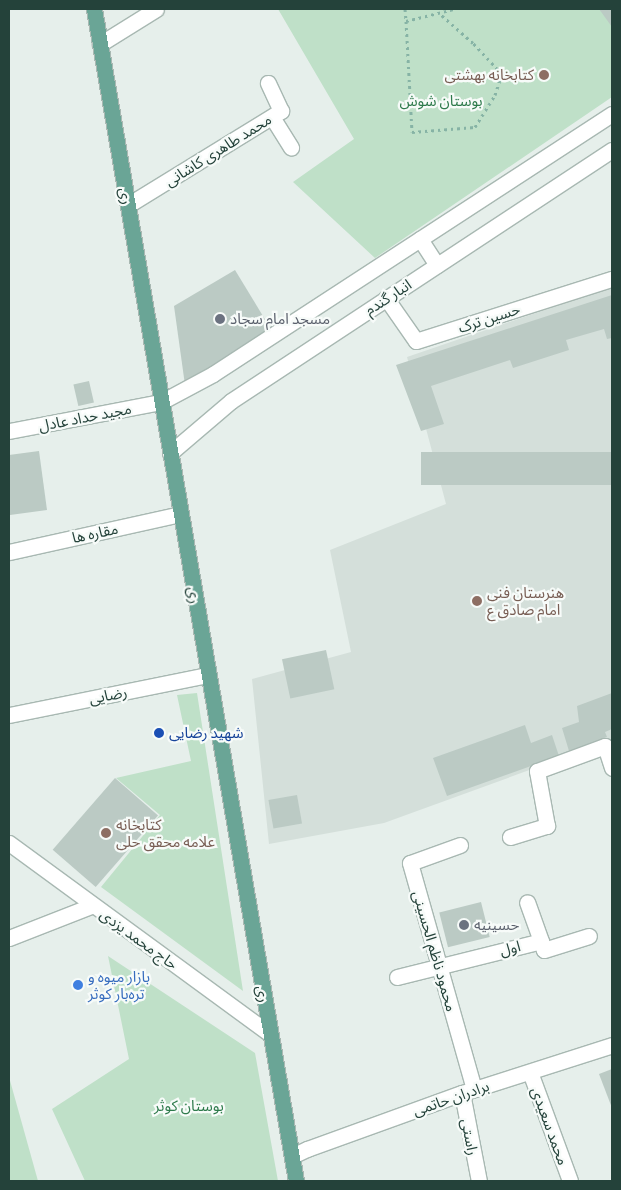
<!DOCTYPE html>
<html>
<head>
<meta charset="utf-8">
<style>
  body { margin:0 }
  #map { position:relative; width:621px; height:1190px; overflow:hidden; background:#e6efeb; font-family:Barlow,"Noto Sans Arabic",sans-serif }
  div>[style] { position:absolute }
  .built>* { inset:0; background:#d4dfda }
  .green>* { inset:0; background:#bfe0c8 }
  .building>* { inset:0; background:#bbcac4; transform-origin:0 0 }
  .path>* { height:3px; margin-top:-1.5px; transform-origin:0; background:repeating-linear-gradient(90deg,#86b3a5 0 2.5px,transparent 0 6.5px) }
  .roads { filter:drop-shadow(1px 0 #a8b8b2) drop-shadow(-1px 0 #a8b8b2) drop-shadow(0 1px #a8b8b2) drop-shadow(0 -1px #a8b8b2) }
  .street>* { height:15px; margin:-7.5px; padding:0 7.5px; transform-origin:7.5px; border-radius:7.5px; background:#fff }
  .secondary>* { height:15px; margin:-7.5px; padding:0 7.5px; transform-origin:7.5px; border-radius:7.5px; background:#fff }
  .primary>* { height:15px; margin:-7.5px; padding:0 7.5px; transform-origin:7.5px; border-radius:7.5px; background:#6aa596 }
  .dots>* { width:14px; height:14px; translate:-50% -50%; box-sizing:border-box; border:2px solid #f7fbf9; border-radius:50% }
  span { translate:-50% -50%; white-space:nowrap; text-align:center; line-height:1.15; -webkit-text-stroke:4.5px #f7fbf9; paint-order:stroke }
  .education-label { font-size:15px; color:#785e54 }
  .right { translate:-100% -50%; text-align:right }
  .left { translate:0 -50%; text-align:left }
  .park-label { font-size:15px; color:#2d7a4b }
  .street-label { font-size:15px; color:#24423a }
  .worship-label { font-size:15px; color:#5b616d }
  .transit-label { font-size:15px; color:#164399 }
  .shop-label { font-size:15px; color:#366cbe }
  .frame { position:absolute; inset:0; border:10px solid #24423a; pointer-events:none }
</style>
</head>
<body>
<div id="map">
  <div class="built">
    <div style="clip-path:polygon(612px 287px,612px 740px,384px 823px,269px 844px,252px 679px,351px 652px,330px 550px,446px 504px,407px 357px)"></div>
  </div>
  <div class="green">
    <div style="clip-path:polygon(278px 9px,612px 9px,612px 97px,375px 258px,293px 182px,354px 139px)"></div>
    <div style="clip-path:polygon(197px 693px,243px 991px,101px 887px,160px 815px,116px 778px,191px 761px,177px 695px)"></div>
    <div style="clip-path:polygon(108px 956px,255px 1053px,278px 1181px,85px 1181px,52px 1109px,129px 1059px)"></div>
    <div style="clip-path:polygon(9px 1077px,38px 1181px,9px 1181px)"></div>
  </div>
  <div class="building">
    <div style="clip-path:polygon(599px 9px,612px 9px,612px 27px)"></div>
    <div style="clip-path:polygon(235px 270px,272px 331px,185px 385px,174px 306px)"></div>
    <div style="clip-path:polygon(612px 295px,612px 338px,607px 339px,604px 329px,566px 340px,569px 350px,513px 368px,510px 360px,431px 386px,444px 424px,421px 431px,396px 365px)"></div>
    <div style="left:89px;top:381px;width:22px;height:16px;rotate:77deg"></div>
    <div style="clip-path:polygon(39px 451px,47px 510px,10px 515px,9px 455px)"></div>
    <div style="left:612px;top:452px;width:33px;height:191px;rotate:90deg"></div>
    <div style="left:326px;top:650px;width:40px;height:45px;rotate:78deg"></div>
    <div style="clip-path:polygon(612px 693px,612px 729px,605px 732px,607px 737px,569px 751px,562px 728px,579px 722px,577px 706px)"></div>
    <div style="clip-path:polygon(525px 725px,531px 743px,552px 735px,559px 756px,447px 796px,433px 758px)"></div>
    <div style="left:115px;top:778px;width:57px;height:95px;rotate:41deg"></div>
    <div style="left:297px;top:795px;width:29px;height:29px;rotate:80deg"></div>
    <div style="left:481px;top:902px;width:36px;height:43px;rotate:76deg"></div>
    <div style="clip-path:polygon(612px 1069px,612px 1108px,599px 1074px)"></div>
  </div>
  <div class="path">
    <div style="left:405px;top:9px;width:12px;rotate:85deg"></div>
    <div style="left:406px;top:21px;width:49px;rotate:-14deg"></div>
    <div style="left:406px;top:21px;width:111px;rotate:86.9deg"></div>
    <div style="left:412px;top:132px;width:63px;rotate:-4.5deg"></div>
    <div style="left:475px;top:127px;width:38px;rotate:-58deg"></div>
    <div style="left:495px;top:95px;width:22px;rotate:-72deg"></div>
    <div style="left:502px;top:74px;width:42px;rotate:-133.1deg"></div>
    <div style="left:473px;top:43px;width:45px;rotate:-138.6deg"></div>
  </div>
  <div class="roads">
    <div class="street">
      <div style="left:100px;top:44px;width:66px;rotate:-32deg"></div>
      <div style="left:272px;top:117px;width:36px;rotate:58deg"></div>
      <div style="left:128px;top:205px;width:180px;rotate:-31.6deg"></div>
      <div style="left:281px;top:111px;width:31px;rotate:-115deg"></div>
      <div style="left:386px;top:298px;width:52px;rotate:55.1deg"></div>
      <div style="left:416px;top:341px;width:206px;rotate:-17.6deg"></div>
      <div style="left:9px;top:552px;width:175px;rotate:-12.5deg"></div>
      <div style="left:9px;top:715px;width:203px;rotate:-11.4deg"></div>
      <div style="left:510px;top:837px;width:39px;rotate:-17deg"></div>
      <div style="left:547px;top:826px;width:56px;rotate:-100.3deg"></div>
      <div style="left:537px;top:771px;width:72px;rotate:-20.2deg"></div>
      <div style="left:605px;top:746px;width:23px;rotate:72deg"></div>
      <div style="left:460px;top:845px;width:53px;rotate:160.2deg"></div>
      <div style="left:410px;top:863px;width:235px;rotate:74.2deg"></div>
      <div style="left:541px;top:941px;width:9px;rotate:72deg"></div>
      <div style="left:544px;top:950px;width:47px;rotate:-17.3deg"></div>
      <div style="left:397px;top:977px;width:148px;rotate:-14deg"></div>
      <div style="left:541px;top:941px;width:41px;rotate:-109.7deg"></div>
      <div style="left:530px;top:1072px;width:116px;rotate:69.8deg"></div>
      <div style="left:462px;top:1093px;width:90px;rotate:79.1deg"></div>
    </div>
    <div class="secondary">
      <div style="left:420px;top:239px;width:31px;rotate:57deg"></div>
      <div style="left:9px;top:431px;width:155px;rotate:-10.8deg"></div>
      <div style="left:161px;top:402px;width:59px;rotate:-28.3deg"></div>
      <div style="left:213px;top:374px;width:476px;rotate:-33.1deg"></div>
      <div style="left:170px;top:453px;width:80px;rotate:-40.4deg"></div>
      <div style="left:231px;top:401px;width:456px;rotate:-33.4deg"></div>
      <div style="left:9px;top:843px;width:323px;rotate:36.2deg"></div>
      <div style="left:9px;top:938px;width:90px;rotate:-21.4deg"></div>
      <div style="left:292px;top:1156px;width:17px;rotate:-25deg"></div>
      <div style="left:307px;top:1149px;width:165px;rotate:-19.9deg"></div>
      <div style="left:462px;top:1093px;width:157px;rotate:-17.7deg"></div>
    </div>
    <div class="primary">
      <div style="left:94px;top:9px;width:1189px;rotate:80.22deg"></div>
    </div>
  </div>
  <div class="dots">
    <div style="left:544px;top:75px;background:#8d6e63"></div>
    <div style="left:220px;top:319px;background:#6b7280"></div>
    <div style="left:477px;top:601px;background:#8d6e63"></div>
    <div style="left:159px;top:733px;background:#1a4fb4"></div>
    <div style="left:106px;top:833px;background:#8d6e63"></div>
    <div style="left:464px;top:925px;background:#6b7280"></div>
    <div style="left:78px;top:985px;background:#3f7fe0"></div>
  </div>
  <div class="education-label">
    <span class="right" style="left:534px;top:75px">کتابخانه بهشتی</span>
    <span class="left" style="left:487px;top:601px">هنرستان فنی<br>امام صادق ع</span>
    <span class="left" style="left:116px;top:833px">کتابخانه<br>علامه محقق حلی</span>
  </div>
  <div class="park-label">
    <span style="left:441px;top:101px">بوستان شوش</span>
    <span style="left:189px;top:1106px">بوستان کوثر</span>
  </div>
  <div class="street-label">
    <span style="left:218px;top:150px;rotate:-32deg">محمد طاهری کاشانی</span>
    <span style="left:126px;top:196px;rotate:80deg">ری</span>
    <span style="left:388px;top:297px;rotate:-33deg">انبار گندم</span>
    <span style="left:489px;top:318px;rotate:-18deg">حسین ترک</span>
    <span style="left:85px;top:417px;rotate:-11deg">مجید حداد عادل</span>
    <span style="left:95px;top:533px;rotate:-12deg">مقاره ها</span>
    <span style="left:194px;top:595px;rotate:80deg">ری</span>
    <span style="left:108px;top:695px;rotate:-11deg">رضایی</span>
    <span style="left:139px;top:939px;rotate:36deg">حاج محمد یزدی</span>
    <span style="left:510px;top:948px;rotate:-14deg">اول</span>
    <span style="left:435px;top:951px;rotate:74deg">محمود ناظم الحسینی</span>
    <span style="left:263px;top:994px;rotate:80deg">ری</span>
    <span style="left:451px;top:1098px;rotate:-19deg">برادران حاتمی</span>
    <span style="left:550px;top:1126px;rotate:70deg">محمد سعیدی</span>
    <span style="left:470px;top:1137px;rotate:79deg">راستی</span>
  </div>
  <div class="worship-label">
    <span class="left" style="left:230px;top:319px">مسجد امام سجاد</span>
    <span class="left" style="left:474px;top:925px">حسینیه</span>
  </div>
  <div class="transit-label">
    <span class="left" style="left:169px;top:733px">شهید رضایی</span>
  </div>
  <div class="shop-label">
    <span class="left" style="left:88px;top:985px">بازار میوه و<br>تره‌بار کوثر</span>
  </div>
  <div class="frame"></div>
</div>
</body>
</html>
